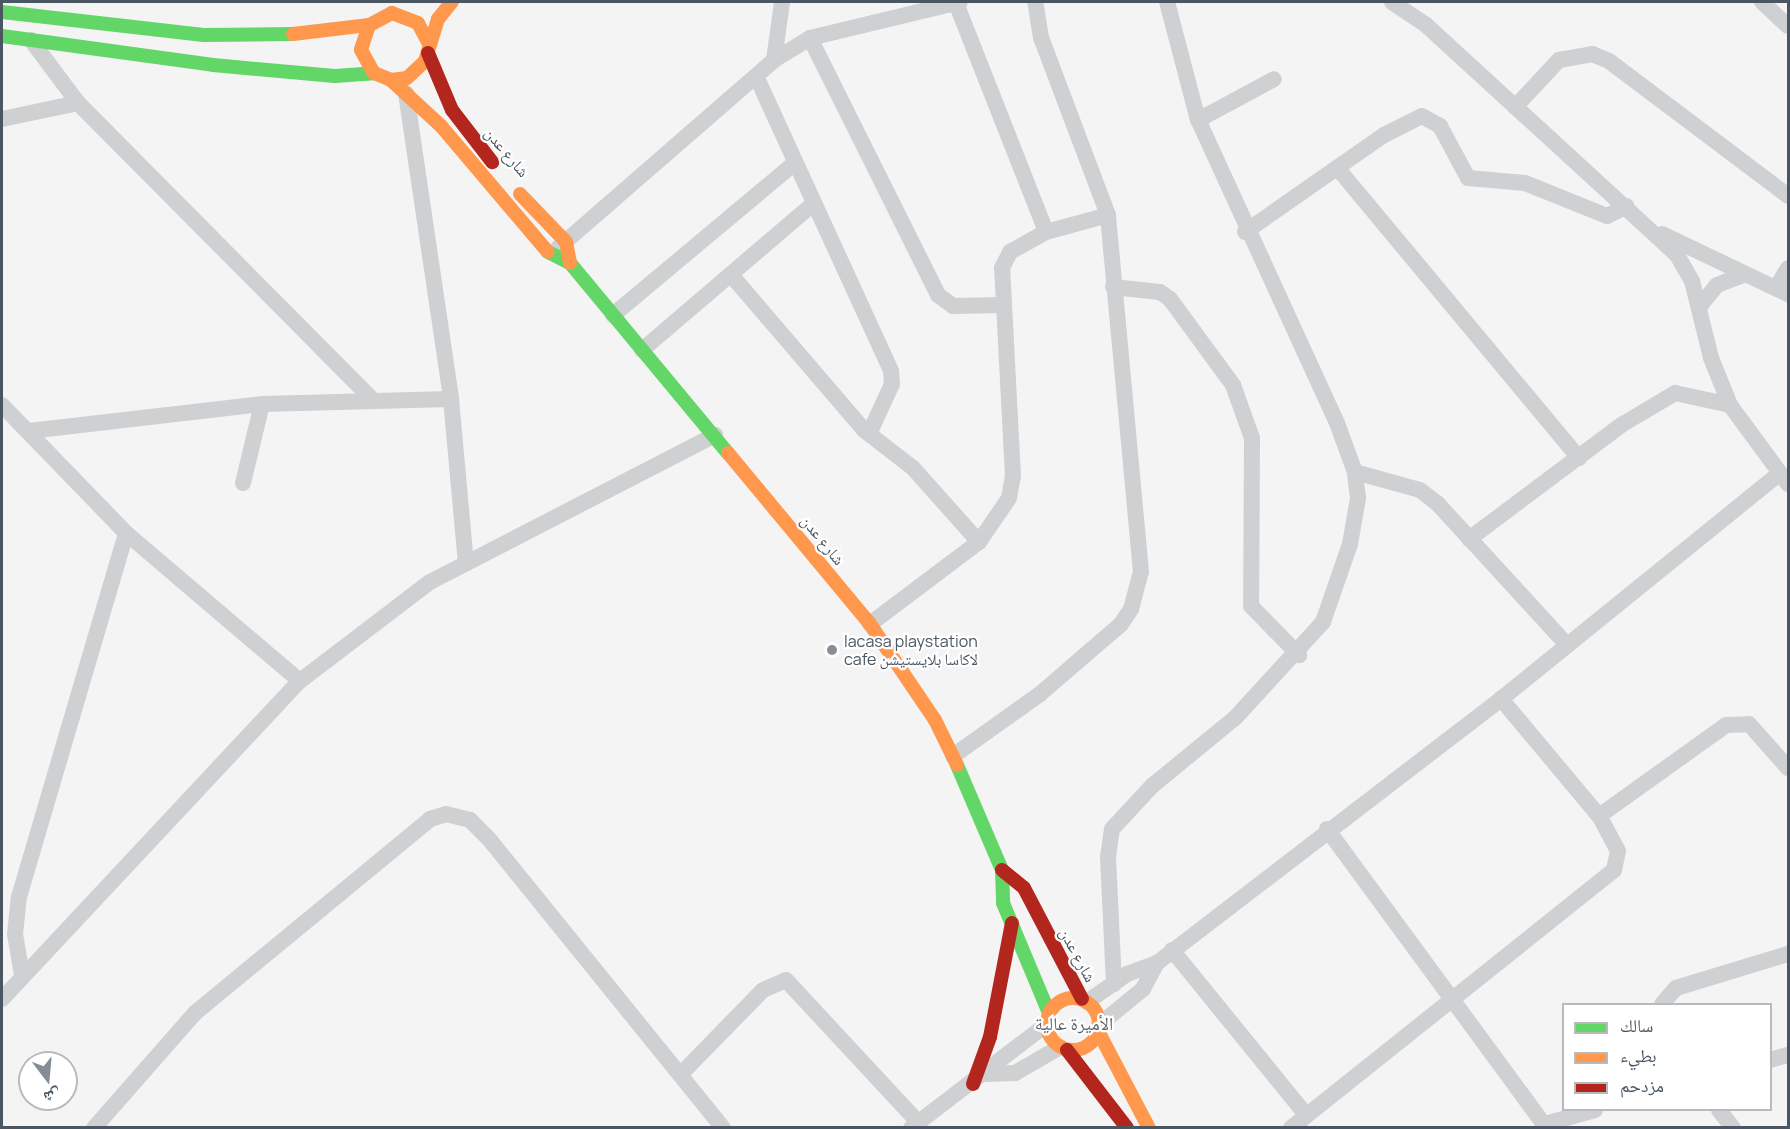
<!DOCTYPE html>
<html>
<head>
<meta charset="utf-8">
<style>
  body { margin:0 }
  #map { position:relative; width:1790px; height:1129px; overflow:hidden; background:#f4f4f4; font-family:Manrope,"Noto Naskh Arabic",sans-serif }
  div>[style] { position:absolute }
  .street>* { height:16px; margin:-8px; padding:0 8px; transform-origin:8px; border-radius:8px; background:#ced0d2 }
  .fast>* { height:14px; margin:-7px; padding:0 7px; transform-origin:7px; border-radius:7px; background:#63d668 }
  .slow>* { height:14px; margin:-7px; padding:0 7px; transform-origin:7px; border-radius:7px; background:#ff974d }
  .slow>.ring { margin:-7px; padding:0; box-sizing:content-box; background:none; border:14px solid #ff974d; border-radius:50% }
  .jam>* { height:14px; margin:-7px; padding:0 7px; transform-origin:7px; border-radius:7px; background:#b3261e }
  .dots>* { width:16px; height:16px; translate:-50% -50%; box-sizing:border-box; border:3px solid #fff; border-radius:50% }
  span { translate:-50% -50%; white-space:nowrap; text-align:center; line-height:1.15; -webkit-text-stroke:4.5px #fff; paint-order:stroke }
  .street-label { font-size:16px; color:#4a5661 }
  .poi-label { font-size:16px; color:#4a5661 }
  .left { translate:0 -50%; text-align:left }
  .neighbourhood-label { font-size:18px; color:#5f6368 }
  .frame { position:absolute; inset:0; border:3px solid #4a5661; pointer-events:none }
  .legend { position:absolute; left:1562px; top:1003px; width:210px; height:108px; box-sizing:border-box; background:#fff; border:2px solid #b7bbc0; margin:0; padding:8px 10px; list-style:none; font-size:18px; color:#4a5661 }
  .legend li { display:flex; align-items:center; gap:12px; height:30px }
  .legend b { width:30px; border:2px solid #b7bbc0 }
  .north { position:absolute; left:18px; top:1051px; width:60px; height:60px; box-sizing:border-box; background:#fff; border:2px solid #b7bbc0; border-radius:50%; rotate:164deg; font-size:16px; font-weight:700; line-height:24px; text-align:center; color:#4a5661 }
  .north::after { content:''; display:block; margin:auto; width:21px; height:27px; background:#868d94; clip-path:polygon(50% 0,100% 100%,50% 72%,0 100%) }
</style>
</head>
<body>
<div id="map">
  <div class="street">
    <div style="left:1392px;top:2px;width:40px;rotate:34deg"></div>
    <div style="left:1425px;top:24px;width:342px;rotate:42.5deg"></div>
    <div style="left:1677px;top:255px;width:30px;rotate:60deg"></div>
    <div style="left:1692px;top:281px;width:79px;rotate:76.1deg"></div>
    <div style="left:1711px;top:358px;width:51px;rotate:68deg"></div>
    <div style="left:1730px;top:405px;width:98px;rotate:53.7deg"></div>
    <div style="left:1762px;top:2px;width:35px;rotate:43deg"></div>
    <div style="left:956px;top:3px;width:246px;rotate:68.5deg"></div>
    <div style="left:810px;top:38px;width:287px;rotate:63.5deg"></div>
    <div style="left:938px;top:295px;width:19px;rotate:36deg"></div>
    <div style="left:953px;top:306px;width:50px;rotate:-1.1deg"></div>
    <div style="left:31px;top:40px;width:79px;rotate:53.3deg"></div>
    <div style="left:78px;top:103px;width:419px;rotate:45.2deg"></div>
    <div style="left:774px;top:60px;width:59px;rotate:-82.1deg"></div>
    <div style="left:757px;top:78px;width:322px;rotate:65.4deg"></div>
    <div style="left:891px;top:371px;width:13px;rotate:86deg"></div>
    <div style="left:892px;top:384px;width:55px;rotate:114.7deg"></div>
    <div style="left:406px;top:93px;width:309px;rotate:81.6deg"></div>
    <div style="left:451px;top:399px;width:165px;rotate:84.8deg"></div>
    <div style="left:1515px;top:107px;width:64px;rotate:-46.9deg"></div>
    <div style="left:1559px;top:60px;width:34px;rotate:-10deg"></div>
    <div style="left:1592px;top:54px;width:18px;rotate:22deg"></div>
    <div style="left:1609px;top:61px;width:224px;rotate:37deg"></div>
    <div style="left:2px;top:119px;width:78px;rotate:-11.9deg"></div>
    <div style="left:1198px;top:120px;width:86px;rotate:-28.3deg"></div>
    <div style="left:1339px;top:170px;width:375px;rotate:50.2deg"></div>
    <div style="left:1245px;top:232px;width:169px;rotate:-34.9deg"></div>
    <div style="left:1384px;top:135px;width:42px;rotate:-26.6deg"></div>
    <div style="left:1422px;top:116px;width:21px;rotate:29deg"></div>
    <div style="left:1440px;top:126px;width:59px;rotate:61.7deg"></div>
    <div style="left:1468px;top:178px;width:57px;rotate:5deg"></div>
    <div style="left:1525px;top:183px;width:88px;rotate:21.9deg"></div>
    <div style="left:1607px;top:216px;width:22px;rotate:-27deg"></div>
    <div style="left:1662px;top:234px;width:140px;rotate:25.5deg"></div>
    <div style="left:558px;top:248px;width:286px;rotate:-41deg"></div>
    <div style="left:774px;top:60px;width:42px;rotate:-31.4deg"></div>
    <div style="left:810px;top:38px;width:154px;rotate:-13.5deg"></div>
    <div style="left:732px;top:276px;width:203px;rotate:49.4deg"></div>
    <div style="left:864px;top:430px;width:62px;rotate:37.8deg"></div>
    <div style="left:913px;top:468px;width:99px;rotate:48.3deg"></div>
    <div style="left:1113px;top:287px;width:47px;rotate:6.1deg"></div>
    <div style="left:1160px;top:292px;width:12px;rotate:35deg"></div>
    <div style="left:1170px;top:299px;width:107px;rotate:53.8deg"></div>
    <div style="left:1233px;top:385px;width:56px;rotate:70.3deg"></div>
    <div style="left:1252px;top:438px;width:168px;rotate:90.3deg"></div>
    <div style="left:1251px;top:606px;width:69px;rotate:45.6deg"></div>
    <div style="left:1776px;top:288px;width:23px;rotate:-59deg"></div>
    <div style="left:1700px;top:306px;width:27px;rotate:-51deg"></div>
    <div style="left:1717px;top:285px;width:30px;rotate:-21deg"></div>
    <div style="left:613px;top:315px;width:237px;rotate:-39.9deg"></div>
    <div style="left:642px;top:350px;width:226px;rotate:-40.5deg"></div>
    <div style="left:2px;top:405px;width:178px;rotate:45.9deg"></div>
    <div style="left:126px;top:533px;width:228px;rotate:40.4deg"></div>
    <div style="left:29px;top:431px;width:235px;rotate:-6.6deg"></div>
    <div style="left:262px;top:404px;width:189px;rotate:-1.5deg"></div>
    <div style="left:1355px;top:472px;width:67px;rotate:15.5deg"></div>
    <div style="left:1420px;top:490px;width:23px;rotate:38deg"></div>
    <div style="left:1438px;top:504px;width:191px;rotate:47.5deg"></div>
    <div style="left:243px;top:483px;width:81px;rotate:-76.5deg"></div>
    <div style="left:1469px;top:539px;width:192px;rotate:-36.8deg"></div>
    <div style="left:1623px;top:424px;width:61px;rotate:-30.8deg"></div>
    <div style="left:1675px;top:393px;width:56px;rotate:12.3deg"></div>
    <div style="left:870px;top:624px;width:136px;rotate:-37deg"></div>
    <div style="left:979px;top:542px;width:53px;rotate:-55.7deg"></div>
    <div style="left:1009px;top:498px;width:22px;rotate:-80deg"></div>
    <div style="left:1013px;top:476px;width:208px;rotate:-93deg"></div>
    <div style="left:1002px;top:268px;width:18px;rotate:-63deg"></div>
    <div style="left:1010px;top:252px;width:41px;rotate:-29.1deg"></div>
    <div style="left:1046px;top:232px;width:64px;rotate:-15.3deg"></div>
    <div style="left:953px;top:756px;width:107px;rotate:-35.5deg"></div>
    <div style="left:1040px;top:694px;width:107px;rotate:-40.8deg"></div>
    <div style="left:1121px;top:624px;width:18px;rotate:-56deg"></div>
    <div style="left:1131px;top:609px;width:38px;rotate:-75deg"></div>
    <div style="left:1141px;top:572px;width:359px;rotate:-95.3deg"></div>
    <div style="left:1108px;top:215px;width:189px;rotate:-110.7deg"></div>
    <div style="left:1041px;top:38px;width:36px;rotate:-99deg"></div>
    <div style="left:1599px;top:816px;width:156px;rotate:-35.6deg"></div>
    <div style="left:1726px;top:725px;width:23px;rotate:-2deg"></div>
    <div style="left:1749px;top:724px;width:59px;rotate:48.4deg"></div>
    <div style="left:1327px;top:829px;width:371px;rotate:53.7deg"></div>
    <div style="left:1172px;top:950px;width:213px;rotate:50.9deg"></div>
    <div style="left:22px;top:975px;width:42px;rotate:-99.7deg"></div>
    <div style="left:15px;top:934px;width:37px;rotate:-84deg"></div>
    <div style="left:19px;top:897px;width:379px;rotate:-73.6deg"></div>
    <div style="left:1114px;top:984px;width:127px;rotate:-92.7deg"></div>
    <div style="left:1108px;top:857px;width:28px;rotate:-82deg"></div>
    <div style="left:1112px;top:829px;width:59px;rotate:-47.1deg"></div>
    <div style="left:1152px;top:786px;width:109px;rotate:-39.4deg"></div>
    <div style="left:1236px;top:717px;width:129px;rotate:-47.5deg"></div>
    <div style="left:1323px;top:622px;width:83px;rotate:-70.9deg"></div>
    <div style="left:1350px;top:544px;width:47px;rotate:-80.1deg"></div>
    <div style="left:1358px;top:498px;width:26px;rotate:-97deg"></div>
    <div style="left:1355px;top:472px;width:52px;rotate:-110.2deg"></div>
    <div style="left:1337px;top:423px;width:333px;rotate:-114.6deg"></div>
    <div style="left:1198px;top:120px;width:122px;rotate:-104.7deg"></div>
    <div style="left:2px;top:999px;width:436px;rotate:-46.9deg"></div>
    <div style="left:300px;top:681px;width:163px;rotate:-37.3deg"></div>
    <div style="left:430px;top:582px;width:321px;rotate:-27.3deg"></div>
    <div style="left:1087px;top:1002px;width:49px;rotate:-35deg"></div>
    <div style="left:1127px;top:974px;width:32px;rotate:-20deg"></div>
    <div style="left:1157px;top:963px;width:434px;rotate:-37.5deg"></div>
    <div style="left:1501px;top:699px;width:359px;rotate:-39deg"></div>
    <div style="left:1662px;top:1004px;width:21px;rotate:-49deg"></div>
    <div style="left:1676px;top:988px;width:117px;rotate:-16.9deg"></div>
    <div style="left:1099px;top:1025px;width:57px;rotate:-39.3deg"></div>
    <div style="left:1143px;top:989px;width:30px;rotate:-62deg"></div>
    <div style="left:1770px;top:1060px;width:19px;rotate:-16deg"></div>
    <div style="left:681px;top:1074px;width:117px;rotate:-45.7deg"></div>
    <div style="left:763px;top:990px;width:25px;rotate:-23deg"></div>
    <div style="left:786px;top:980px;width:194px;rotate:47.1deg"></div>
    <div style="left:987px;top:1074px;width:28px;rotate:-2deg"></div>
    <div style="left:1015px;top:1073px;width:52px;rotate:-30deg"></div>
    <div style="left:1719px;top:1110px;width:23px;rotate:52deg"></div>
    <div style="left:1545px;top:1124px;width:52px;rotate:-15.6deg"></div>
    <div style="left:94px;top:1128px;width:153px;rotate:-48.7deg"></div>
    <div style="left:195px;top:1013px;width:305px;rotate:-39.5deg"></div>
    <div style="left:430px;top:819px;width:17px;rotate:-17deg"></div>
    <div style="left:446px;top:814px;width:25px;rotate:14deg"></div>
    <div style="left:470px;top:820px;width:27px;rotate:45deg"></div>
    <div style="left:489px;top:839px;width:372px;rotate:51deg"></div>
    <div style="left:911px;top:1128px;width:171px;rotate:-37.4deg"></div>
    <div style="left:1291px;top:1128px;width:413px;rotate:-38.6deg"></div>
    <div style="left:1614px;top:870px;width:19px;rotate:-78deg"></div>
    <div style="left:1618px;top:851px;width:40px;rotate:-118deg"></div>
    <div style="left:1599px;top:816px;width:153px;rotate:-129.9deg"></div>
  </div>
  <div class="fast">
    <div style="left:2px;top:12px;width:203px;rotate:6.5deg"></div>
    <div style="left:204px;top:35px;width:89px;rotate:-0.6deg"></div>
    <div style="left:2px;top:36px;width:213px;rotate:7.8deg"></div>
    <div style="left:213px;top:65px;width:122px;rotate:5.2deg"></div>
    <div style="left:335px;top:76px;width:39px;rotate:-4deg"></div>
    <div style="left:548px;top:252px;width:25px;rotate:27deg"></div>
    <div style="left:570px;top:263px;width:247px;rotate:50.3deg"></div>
    <div style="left:957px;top:765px;width:114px;rotate:66.8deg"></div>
    <div style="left:1002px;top:870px;width:33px;rotate:88deg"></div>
    <div style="left:1003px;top:903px;width:119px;rotate:67.3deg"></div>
  </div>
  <div class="slow">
    <div style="left:293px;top:34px;width:77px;rotate:-6.8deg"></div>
    <div style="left:428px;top:42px;width:21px;rotate:-118deg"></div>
    <div style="left:418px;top:23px;width:28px;rotate:-159deg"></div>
    <div style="left:392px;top:13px;width:26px;rotate:152deg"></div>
    <div style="left:369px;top:25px;width:26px;rotate:108deg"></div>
    <div style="left:361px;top:50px;width:26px;rotate:61deg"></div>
    <div style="left:374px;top:73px;width:18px;rotate:22deg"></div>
    <div style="left:391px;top:80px;width:16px;rotate:-7deg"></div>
    <div style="left:407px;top:78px;width:25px;rotate:-43deg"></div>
    <div style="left:425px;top:61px;width:44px;rotate:-72.8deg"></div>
    <div style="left:438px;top:19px;width:22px;rotate:-51deg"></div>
    <div style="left:391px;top:80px;width:68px;rotate:42.6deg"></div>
    <div style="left:441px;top:126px;width:165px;rotate:49.7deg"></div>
    <div style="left:520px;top:194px;width:66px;rotate:46.2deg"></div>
    <div style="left:566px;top:242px;width:21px;rotate:79deg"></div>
    <div style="left:728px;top:453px;width:222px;rotate:50.3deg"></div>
    <div style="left:870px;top:624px;width:116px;rotate:55.9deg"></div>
    <div style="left:935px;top:720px;width:50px;rotate:63.9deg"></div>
    <div class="ring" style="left:1047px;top:998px;width:38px;height:38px"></div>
    <div style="left:1098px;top:1031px;width:110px;rotate:62.3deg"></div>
  </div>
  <div class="jam">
    <div style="left:428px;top:53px;width:62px;rotate:67.2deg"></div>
    <div style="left:452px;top:110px;width:66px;rotate:52.4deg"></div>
    <div style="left:1002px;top:870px;width:28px;rotate:39deg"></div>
    <div style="left:1024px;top:888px;width:125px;rotate:62.4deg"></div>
    <div style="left:1067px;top:1050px;width:98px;rotate:52.4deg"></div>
    <div style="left:973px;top:1084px;width:50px;rotate:-70.1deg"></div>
    <div style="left:990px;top:1037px;width:116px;rotate:-79.1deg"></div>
  </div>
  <div class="dots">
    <div style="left:832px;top:650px;background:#868d94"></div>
  </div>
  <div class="street-label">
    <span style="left:507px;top:152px;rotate:50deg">شارع عدن</span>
    <span style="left:823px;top:540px;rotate:51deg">شارع عدن</span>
    <span style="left:1078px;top:955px;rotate:62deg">شارع عدن</span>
  </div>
  <div class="poi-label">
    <span class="left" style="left:844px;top:650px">lacasa playstation<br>cafe لاكاسا بلايستيشن</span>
  </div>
  <div class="neighbourhood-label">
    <span style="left:1074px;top:1023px">الأميرة عالية</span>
  </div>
  <div class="frame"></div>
  <ul class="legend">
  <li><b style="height:8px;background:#63d668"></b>سالك</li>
  <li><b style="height:8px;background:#ff974d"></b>بطيء</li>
  <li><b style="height:8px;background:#b3261e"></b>مزدحم</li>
  </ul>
  <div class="north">ش</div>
</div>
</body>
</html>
